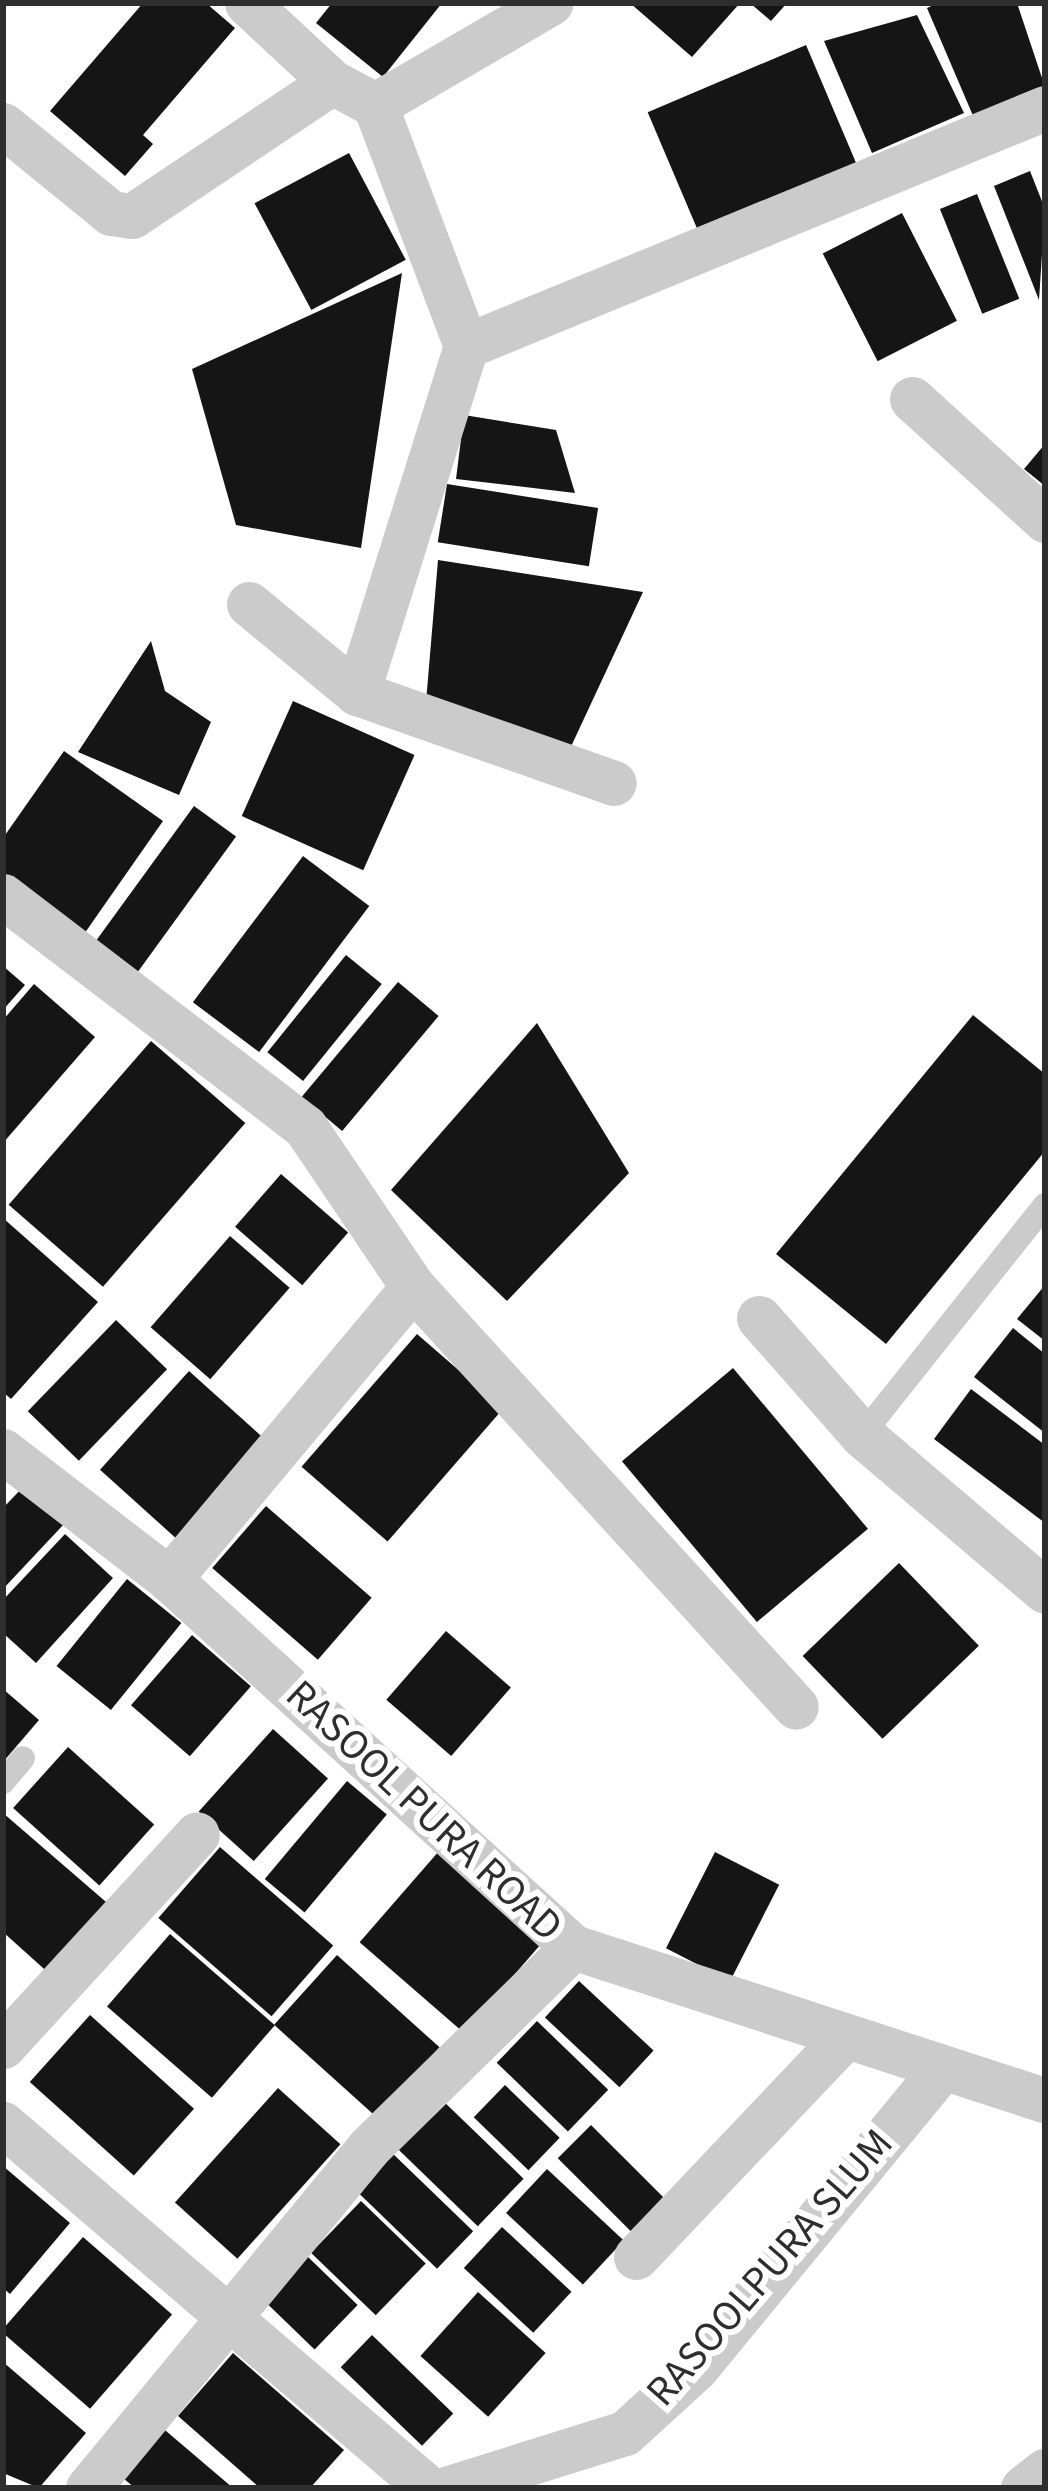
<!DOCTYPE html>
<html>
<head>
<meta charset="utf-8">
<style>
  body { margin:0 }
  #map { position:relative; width:1048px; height:2491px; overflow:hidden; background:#fff; font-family:"Source Sans 3",sans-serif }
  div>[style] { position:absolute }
  .building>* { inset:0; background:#151515; transform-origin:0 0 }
  .lane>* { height:24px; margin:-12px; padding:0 12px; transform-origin:12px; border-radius:12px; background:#cbcbcb }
  .street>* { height:45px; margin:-22.5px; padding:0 22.5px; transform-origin:22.5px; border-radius:22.5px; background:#cbcbcb }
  span { translate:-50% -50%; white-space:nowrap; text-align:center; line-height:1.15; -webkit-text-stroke:12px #fff; paint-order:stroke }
  .street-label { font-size:42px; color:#2e2e2e }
  .frame { position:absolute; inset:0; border:6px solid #2e2e2e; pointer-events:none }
</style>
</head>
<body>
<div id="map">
  <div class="building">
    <div style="clip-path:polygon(143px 3px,206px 3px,235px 28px,143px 135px,153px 144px,125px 176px,50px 111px)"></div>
    <div style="clip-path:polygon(332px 3px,442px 3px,383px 77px,316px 23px)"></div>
    <div style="clip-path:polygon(630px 3px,740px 3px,692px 57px)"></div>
    <div style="clip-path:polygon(750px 3px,787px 3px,771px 21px)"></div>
    <div style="clip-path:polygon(938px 3px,1017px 3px,1045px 87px,974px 118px,927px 8px)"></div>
    <div style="clip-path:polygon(917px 15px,964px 113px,872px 153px,824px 41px)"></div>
    <div style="left:806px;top:45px;width:134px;height:172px;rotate:67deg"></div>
    <div style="left:349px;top:153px;width:121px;height:107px;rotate:62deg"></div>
    <div style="clip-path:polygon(1030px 171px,1045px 209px,1039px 300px,994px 186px)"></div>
    <div style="left:977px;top:194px;width:113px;height:40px;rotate:68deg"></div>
    <div style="left:902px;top:213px;width:121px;height:89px;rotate:63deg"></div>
    <div style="clip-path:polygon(402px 273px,361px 548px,236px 525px,192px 369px)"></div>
    <div style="clip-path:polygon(464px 415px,556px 430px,575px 493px,456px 479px)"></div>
    <div style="clip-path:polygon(1045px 444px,1045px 486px,1024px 469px)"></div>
    <div style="left:447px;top:484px;width:153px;height:59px;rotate:9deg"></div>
    <div style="clip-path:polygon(438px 560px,643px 592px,568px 753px,425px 714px)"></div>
    <div style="clip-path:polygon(151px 641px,165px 691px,211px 722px,179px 795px,78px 752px)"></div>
    <div style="left:293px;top:701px;width:133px;height:126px;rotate:24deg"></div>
    <div style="clip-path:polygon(64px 751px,163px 821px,82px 937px,3px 882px,3px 838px)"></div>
    <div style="left:194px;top:806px;width:52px;height:175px;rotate:36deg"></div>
    <div style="left:303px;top:856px;width:83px;height:183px;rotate:37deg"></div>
    <div style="left:346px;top:955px;width:46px;height:125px;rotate:39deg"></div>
    <div style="clip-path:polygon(3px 966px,25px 985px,3px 1010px)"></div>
    <div style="left:398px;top:982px;width:53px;height:150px;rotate:40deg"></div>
    <div style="clip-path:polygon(34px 984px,95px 1037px,3px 1143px,3px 1020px)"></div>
    <div style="clip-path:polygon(973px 1015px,1045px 1074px,1045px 1151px,886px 1344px,776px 1254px)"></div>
    <div style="clip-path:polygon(537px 1023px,629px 1173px,507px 1301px,391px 1190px)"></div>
    <div style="left:151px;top:1041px;width:125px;height:217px;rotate:41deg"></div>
    <div style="left:281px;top:1174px;width:89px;height:70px;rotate:41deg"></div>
    <div style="clip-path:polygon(3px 1218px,98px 1302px,11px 1399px,3px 1392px)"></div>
    <div style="left:230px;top:1236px;width:79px;height:121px;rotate:41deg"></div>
    <div style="clip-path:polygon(1045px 1285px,1045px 1341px,1017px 1319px)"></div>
    <div style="left:116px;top:1320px;width:71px;height:127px;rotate:44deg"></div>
    <div style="clip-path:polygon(1013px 1328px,1045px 1354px,1045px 1433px,974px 1377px)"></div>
    <div style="left:417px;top:1334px;width:114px;height:176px;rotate:41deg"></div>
    <div style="left:733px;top:1368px;width:210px;height:145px;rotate:50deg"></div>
    <div style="left:189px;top:1371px;width:107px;height:133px;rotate:42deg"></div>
    <div style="clip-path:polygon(971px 1389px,1045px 1445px,1045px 1523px,934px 1439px)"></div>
    <div style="clip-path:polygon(25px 1485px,65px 1523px,3px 1589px,3px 1508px)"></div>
    <div style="left:266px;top:1506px;width:140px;height:82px;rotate:41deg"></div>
    <div style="clip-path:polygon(65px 1534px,113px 1578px,36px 1663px,3px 1633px,3px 1600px)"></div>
    <div style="left:899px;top:1563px;width:115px;height:134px;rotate:46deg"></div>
    <div style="left:127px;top:1579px;width:70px;height:112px;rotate:39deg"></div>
    <div style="left:446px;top:1631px;width:86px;height:91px;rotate:41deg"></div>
    <div style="left:192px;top:1635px;width:78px;height:93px;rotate:41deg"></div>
    <div style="clip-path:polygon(3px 1689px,39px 1720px,3px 1762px)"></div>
    <div style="left:273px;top:1729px;width:74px;height:111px;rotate:42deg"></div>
    <div style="left:68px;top:1747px;width:116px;height:82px;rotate:42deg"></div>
    <div style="left:347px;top:1781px;width:52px;height:128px;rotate:40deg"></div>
    <div style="clip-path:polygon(3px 1813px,113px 1908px,53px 1977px,3px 1932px)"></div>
    <div style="left:220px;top:1847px;width:150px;height:94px;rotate:41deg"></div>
    <div style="left:439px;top:1851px;width:138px;height:121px;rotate:41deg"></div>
    <div style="left:715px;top:1852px;width:72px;height:108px;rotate:27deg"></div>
    <div style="left:170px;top:1934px;width:139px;height:96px;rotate:41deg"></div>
    <div style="left:337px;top:1955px;width:138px;height:94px;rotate:42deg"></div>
    <div style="left:579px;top:1981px;width:102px;height:50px;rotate:43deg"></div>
    <div style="left:90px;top:2015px;width:140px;height:90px;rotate:42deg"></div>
    <div style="left:537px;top:2021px;width:99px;height:58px;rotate:44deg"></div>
    <div style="left:505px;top:2085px;width:76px;height:45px;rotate:44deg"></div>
    <div style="left:278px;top:2088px;width:84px;height:154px;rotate:42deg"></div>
    <div style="left:438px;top:2096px;width:119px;height:66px;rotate:44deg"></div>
    <div style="left:591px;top:2125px;width:103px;height:47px;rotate:45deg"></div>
    <div style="left:389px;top:2150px;width:117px;height:52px;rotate:44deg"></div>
    <div style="clip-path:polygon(3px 2166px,70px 2223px,10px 2294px,3px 2288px)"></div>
    <div style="left:547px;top:2169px;width:105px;height:60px;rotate:43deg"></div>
    <div style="left:361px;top:2201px;width:90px;height:72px;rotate:44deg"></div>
    <div style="left:502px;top:2227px;width:95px;height:56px;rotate:43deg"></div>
    <div style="left:83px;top:2237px;width:118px;height:125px;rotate:41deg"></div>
    <div style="left:308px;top:2257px;width:69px;height:62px;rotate:44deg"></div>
    <div style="left:478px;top:2292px;width:91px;height:86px;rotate:42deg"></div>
    <div style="left:372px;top:2335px;width:113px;height:45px;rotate:44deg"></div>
    <div style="clip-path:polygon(233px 2353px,344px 2450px,310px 2488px,260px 2488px,178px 2416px)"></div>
    <div style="clip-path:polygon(3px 2362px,86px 2433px,39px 2488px,3px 2473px)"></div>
    <div style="clip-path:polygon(159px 2425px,233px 2488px,135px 2488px,118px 2474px)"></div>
  </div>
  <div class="lane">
    <div style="left:862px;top:1435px;width:294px;rotate:-51.5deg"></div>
    <div style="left:3px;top:1782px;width:31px;rotate:-50deg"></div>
  </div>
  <div class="street">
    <div style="left:247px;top:3px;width:116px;rotate:42.9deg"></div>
    <div style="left:332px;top:82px;width:49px;rotate:28.1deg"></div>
    <div style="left:375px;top:105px;width:258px;rotate:69.3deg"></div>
    <div style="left:466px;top:346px;width:364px;rotate:107.4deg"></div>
    <div style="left:357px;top:693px;width:272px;rotate:19.3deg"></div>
    <div style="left:375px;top:105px;width:203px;rotate:-30.2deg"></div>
    <div style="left:3px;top:125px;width:139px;rotate:39.2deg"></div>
    <div style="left:111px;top:213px;width:21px;rotate:8deg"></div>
    <div style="left:132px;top:216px;width:241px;rotate:-33.8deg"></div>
    <div style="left:466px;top:346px;width:626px;rotate:-22.35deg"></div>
    <div style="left:912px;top:399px;width:180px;rotate:42.3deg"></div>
    <div style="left:249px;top:604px;width:140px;rotate:39.5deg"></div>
    <div style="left:3px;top:896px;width:380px;rotate:37.4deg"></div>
    <div style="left:305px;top:1127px;width:193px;rotate:56deg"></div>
    <div style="left:413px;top:1287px;width:381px;rotate:129.9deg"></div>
    <div style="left:413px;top:1287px;width:568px;rotate:47.64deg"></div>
    <div style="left:759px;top:1318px;width:156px;rotate:48.6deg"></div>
    <div style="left:862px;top:1435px;width:240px;rotate:40.4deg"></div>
    <div style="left:3px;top:1451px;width:210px;rotate:37.6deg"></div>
    <div style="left:169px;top:1579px;width:546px;rotate:42.33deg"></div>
    <div style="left:573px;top:1947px;width:496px;rotate:18deg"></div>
    <div style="left:3px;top:2046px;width:287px;rotate:-47.5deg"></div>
    <div style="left:3px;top:2124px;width:560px;rotate:40.58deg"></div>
    <div style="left:636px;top:2257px;width:301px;rotate:-46.5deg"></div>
    <div style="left:88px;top:2488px;width:440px;rotate:-50.5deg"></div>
    <div style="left:368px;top:2148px;width:287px;rotate:-44.4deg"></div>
    <div style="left:449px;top:2488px;width:184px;rotate:-17.4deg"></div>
    <div style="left:625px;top:2433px;width:96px;rotate:-42.5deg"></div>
    <div style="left:696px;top:2368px;width:383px;rotate:-50.6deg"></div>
    <div style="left:1023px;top:2488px;width:28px;rotate:-38deg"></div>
  </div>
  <div class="street-label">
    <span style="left:424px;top:1811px;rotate:43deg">RASOOL PURA ROAD</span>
    <span style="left:770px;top:2268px;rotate:-49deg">RASOOLPURA SLUM</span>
  </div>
  <div class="frame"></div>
</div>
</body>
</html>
